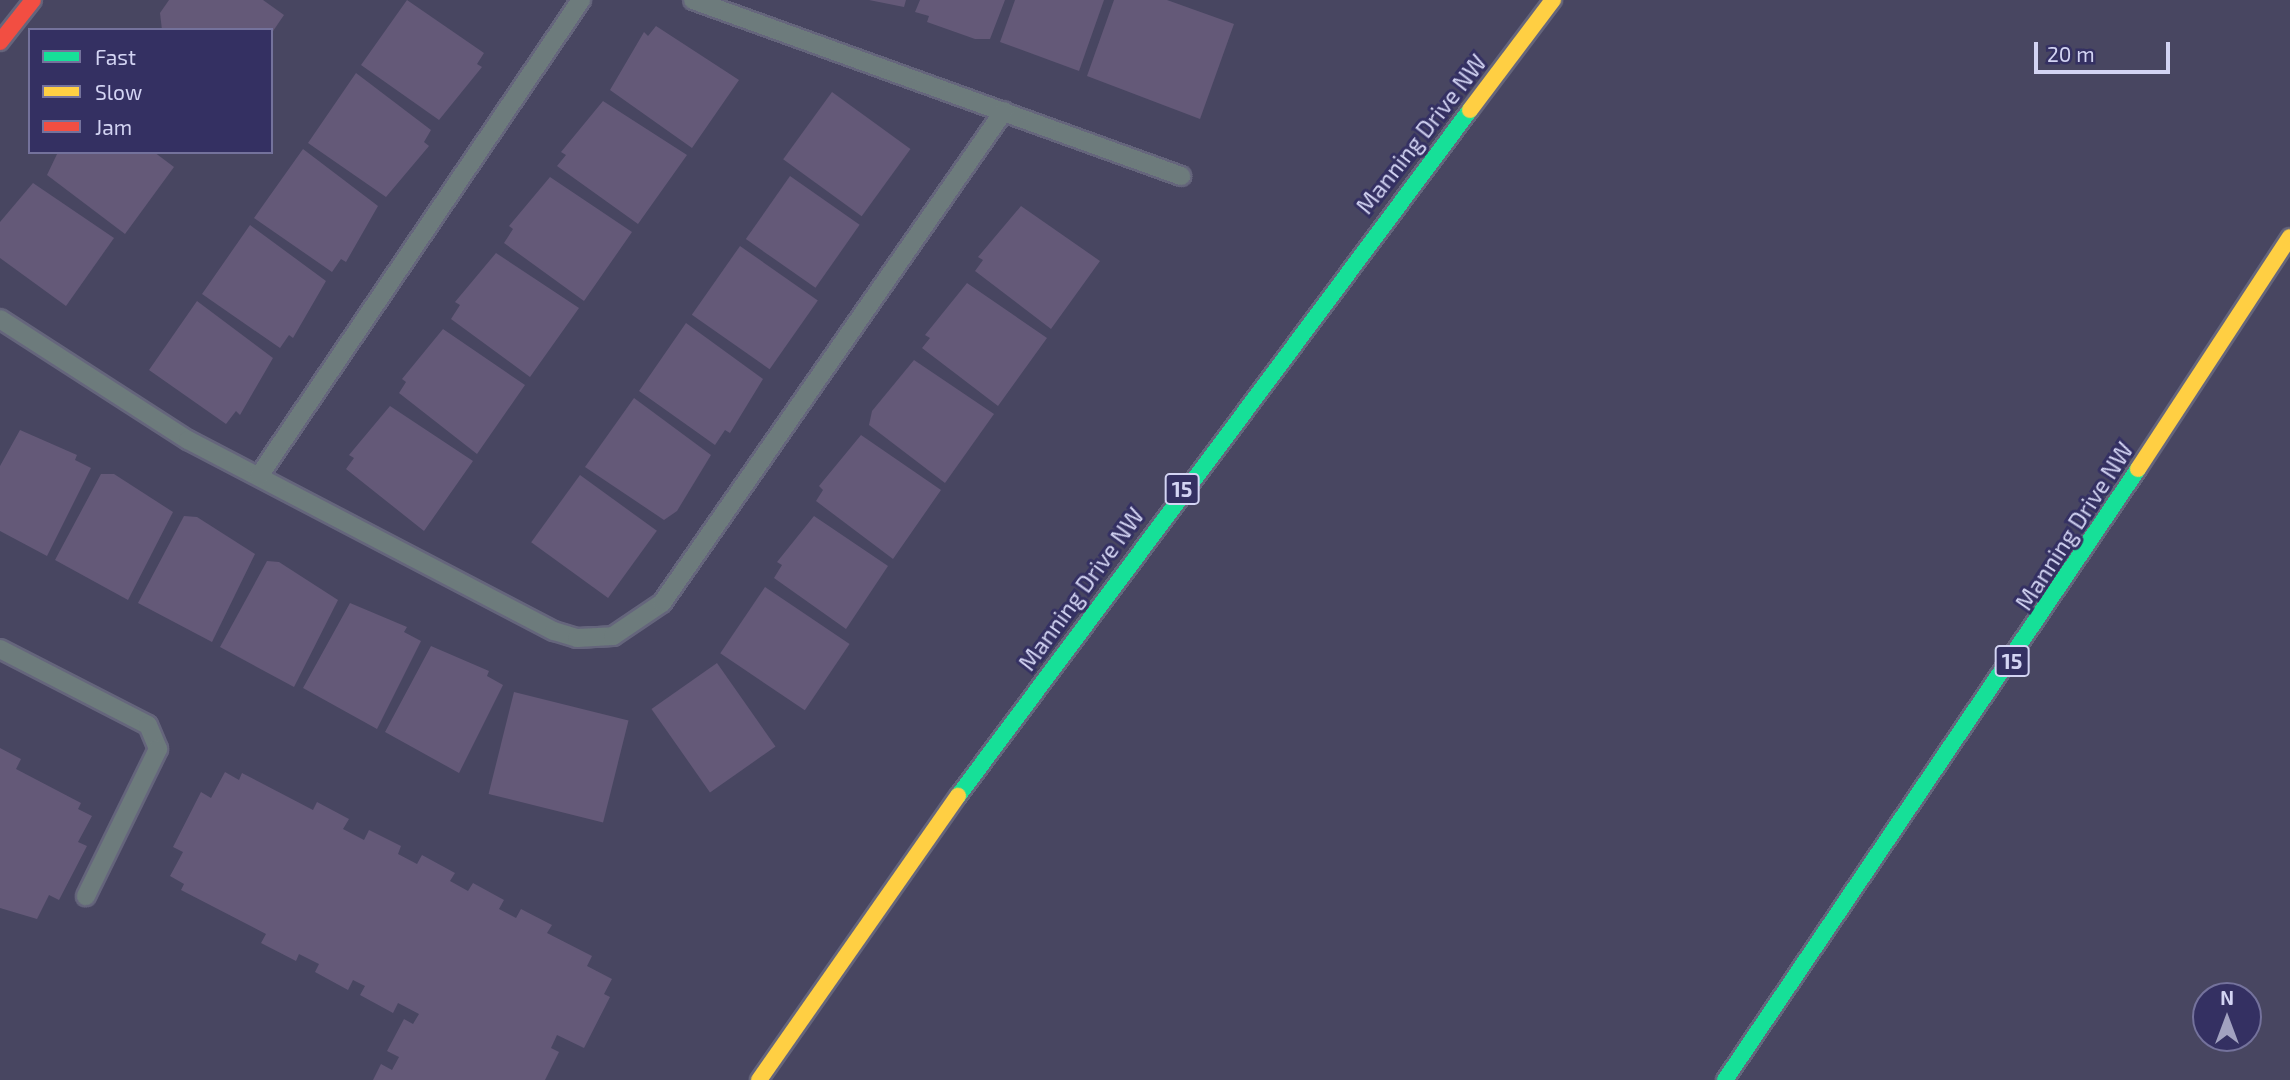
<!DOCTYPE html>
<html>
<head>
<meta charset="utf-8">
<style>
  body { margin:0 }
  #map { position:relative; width:2290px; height:1080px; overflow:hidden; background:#484661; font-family:"Exo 2",sans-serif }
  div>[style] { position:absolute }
  .building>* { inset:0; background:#645978; transform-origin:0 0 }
  .roads { filter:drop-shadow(2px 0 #65657c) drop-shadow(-2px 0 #65657c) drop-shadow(0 2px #65657c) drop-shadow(0 -2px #65657c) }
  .lane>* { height:18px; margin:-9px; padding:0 9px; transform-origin:9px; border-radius:9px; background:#6d7b7c }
  .fast>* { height:16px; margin:-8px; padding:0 8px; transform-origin:8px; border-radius:8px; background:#16e098 }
  .slow>* { height:16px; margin:-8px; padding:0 8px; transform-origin:8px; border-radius:8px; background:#ffcf43 }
  .jam>* { height:16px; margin:-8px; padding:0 8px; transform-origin:8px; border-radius:8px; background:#f24e42 }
  span { translate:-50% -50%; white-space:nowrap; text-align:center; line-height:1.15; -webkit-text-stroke:6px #343062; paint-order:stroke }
  .shield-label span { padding:2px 5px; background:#343062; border:2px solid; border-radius:5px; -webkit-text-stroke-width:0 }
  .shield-label { font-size:21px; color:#d3d4f3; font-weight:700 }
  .street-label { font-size:23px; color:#d3d4f3 }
  .legend { position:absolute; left:28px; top:28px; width:245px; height:126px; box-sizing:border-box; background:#343062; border:2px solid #74729c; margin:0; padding:9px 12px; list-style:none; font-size:21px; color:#d3d4f3 }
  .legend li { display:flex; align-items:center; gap:14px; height:35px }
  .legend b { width:35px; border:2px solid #74729c }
  .north { position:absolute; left:2192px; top:982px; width:70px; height:70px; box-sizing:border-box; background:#343062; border:2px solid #74729c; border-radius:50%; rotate:0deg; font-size:19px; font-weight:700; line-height:28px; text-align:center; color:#d3d4f3 }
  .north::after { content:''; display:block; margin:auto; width:24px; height:32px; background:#a2a2c0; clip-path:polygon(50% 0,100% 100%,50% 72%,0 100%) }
  .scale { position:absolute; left:2034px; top:42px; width:136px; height:32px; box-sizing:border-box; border:4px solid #d3d4f3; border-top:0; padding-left:9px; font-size:21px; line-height:24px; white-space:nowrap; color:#d3d4f3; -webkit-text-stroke:5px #343062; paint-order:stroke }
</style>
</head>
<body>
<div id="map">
  <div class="building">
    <div style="clip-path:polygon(169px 0,263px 0,284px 15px,271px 34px,162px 30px,160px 13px)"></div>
    <div style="clip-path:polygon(407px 0,484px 53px,477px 64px,482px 67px,439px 120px,361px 65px)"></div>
    <div style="clip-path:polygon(869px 0,906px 0,904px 7px)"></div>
    <div style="clip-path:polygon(920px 0,1005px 0,990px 39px,975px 39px,927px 22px,929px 16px,915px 12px)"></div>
    <div style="clip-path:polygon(1015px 0,1104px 0,1079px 71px,1000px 42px)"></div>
    <div style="clip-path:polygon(1114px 0,1167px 0,1234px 24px,1200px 119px,1087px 76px)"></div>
    <div style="clip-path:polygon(656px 26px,739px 80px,692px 148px,610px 90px,644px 32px,648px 36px)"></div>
    <div style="clip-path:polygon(356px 73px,431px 130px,424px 142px,429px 146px,386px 197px,308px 143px)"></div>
    <div style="left:832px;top:92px;width:97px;height:83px;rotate:36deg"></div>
    <div style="clip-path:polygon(603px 101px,687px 155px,638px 224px,557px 166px,566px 155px,561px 152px)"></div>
    <div style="clip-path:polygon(303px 149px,378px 206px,346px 262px,341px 259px,332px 272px,254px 218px)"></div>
    <div style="clip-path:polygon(58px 152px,154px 152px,174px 167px,125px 234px,47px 175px)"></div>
    <div style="left:790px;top:176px;width:85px;height:77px;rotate:35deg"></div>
    <div style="clip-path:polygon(550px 177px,632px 232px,584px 301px,504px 243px,513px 229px,509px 226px)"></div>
    <div style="clip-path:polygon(33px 183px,114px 238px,66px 306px,0 258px,0 222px)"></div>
    <div style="clip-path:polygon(1021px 206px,1100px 261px,1051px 329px,975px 271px,983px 260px,978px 257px)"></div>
    <div style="clip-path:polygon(250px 225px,326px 281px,293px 338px,289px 335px,280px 348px,202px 294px)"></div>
    <div style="left:740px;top:246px;width:95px;height:84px;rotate:35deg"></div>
    <div style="clip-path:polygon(496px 253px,579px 308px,530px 377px,451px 319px,460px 305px,455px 302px)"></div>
    <div style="clip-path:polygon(967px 283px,1047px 338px,998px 406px,922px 348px,930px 338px,925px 335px)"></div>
    <div style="clip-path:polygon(197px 301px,273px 358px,240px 415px,236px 411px,226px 424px,149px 370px)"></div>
    <div style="clip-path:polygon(686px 323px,763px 379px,730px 433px,725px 430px,715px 445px,639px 391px)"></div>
    <div style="clip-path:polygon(443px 329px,525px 385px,477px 454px,399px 393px,406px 382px,402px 379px)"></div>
    <div style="clip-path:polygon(914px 360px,994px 414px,945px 483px,869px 425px,872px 411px)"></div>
    <div style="clip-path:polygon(634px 398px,711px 455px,677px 511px,664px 520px,585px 467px)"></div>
    <div style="clip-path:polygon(390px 406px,473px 461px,424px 531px,346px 469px,354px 458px,349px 455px)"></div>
    <div style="clip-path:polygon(20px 430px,77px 455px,75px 460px,91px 468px,47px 556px,0 531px,0 466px)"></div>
    <div style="clip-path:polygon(861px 435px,941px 490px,893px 559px,816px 501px,823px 490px,819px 486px)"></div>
    <div style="clip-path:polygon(101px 474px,114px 474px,173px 512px,128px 600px,55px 560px)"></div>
    <div style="left:580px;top:475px;width:95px;height:83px;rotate:36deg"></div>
    <div style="clip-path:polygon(184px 516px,197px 517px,255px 554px,212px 642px,138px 603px)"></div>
    <div style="clip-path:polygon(814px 516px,888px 566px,846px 629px,774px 578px,782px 565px,777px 562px)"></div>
    <div style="clip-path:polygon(267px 561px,279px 562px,338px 600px,294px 687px,220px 647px)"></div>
    <div style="left:765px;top:587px;width:102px;height:80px;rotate:34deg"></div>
    <div style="clip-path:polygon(350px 603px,407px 627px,404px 632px,421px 641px,377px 729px,303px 688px)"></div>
    <div style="clip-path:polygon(431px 646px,489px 671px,487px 676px,503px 685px,459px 773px,385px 732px)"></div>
    <div style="left:717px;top:663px;width:102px;height:80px;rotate:55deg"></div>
    <div style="left:514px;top:692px;width:118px;height:105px;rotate:14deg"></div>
    <div style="clip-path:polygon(0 748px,21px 759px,16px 769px,81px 803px,78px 809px,92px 816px,78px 842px,87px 846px,59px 900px,49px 895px,37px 919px,0 908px)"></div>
    <div style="clip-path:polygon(225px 772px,239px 780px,242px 773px,313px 810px,317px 802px,349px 819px,343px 829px,364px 840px,369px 830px,401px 846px,398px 854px,417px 864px,422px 855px,455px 873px,450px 881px,468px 891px,473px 883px,504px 900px,499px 909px,516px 918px,521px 909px,552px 925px,547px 933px,592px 956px,587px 966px,612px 979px,604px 994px,610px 997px,584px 1048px,557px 1035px,551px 1048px,559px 1052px,545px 1080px,373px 1080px,381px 1064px,392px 1070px,399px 1057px,387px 1051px,404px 1019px,413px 1024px,419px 1014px,398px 1003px,393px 1013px,360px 995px,365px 986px,353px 980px,348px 990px,315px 972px,319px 964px,299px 954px,296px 961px,261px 943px,266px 934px,181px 890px,184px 884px,170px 876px,183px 852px,173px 847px,201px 792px,211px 798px)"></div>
  </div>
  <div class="roads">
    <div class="lane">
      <div style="left:693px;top:0;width:519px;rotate:19.83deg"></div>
      <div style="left:0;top:319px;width:224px;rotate:32.8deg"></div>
      <div style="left:188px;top:440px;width:413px;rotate:27.6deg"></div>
      <div style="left:554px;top:631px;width:24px;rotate:17deg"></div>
      <div style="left:577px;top:638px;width:36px;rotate:-3deg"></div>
      <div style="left:613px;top:636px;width:59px;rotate:-34deg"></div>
      <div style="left:662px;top:603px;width:599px;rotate:-55.2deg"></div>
      <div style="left:259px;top:476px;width:575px;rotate:-55.92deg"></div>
      <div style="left:0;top:649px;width:166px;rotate:27.2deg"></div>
      <div style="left:148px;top:725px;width:26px;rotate:67deg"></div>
      <div style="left:158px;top:749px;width:164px;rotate:116.1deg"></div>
    </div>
    <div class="fast">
      <div style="left:958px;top:796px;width:856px;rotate:-53.26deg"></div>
      <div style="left:1725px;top:1080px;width:737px;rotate:-55.94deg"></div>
    </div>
    <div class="slow">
      <div style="left:1470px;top:110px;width:138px;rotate:-53deg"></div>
      <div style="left:2138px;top:469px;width:277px;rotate:-56.8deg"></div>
      <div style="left:759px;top:1080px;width:347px;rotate:-55deg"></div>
    </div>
    <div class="jam">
      <div style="left:0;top:42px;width:53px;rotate:-51.8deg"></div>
    </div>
  </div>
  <div class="shield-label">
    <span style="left:1182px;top:489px">15</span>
    <span style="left:2012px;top:661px">15</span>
  </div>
  <div class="street-label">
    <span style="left:1421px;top:134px;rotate:-52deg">Manning Drive NW</span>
    <span style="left:2074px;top:526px;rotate:-57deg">Manning Drive NW</span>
    <span style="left:1081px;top:589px;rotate:-54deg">Manning Drive NW</span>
  </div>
  <ul class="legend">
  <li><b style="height:9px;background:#16e098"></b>Fast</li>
  <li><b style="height:9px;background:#ffcf43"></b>Slow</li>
  <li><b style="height:9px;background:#f24e42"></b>Jam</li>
  </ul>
  <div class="north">N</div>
  <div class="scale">20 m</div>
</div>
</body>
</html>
